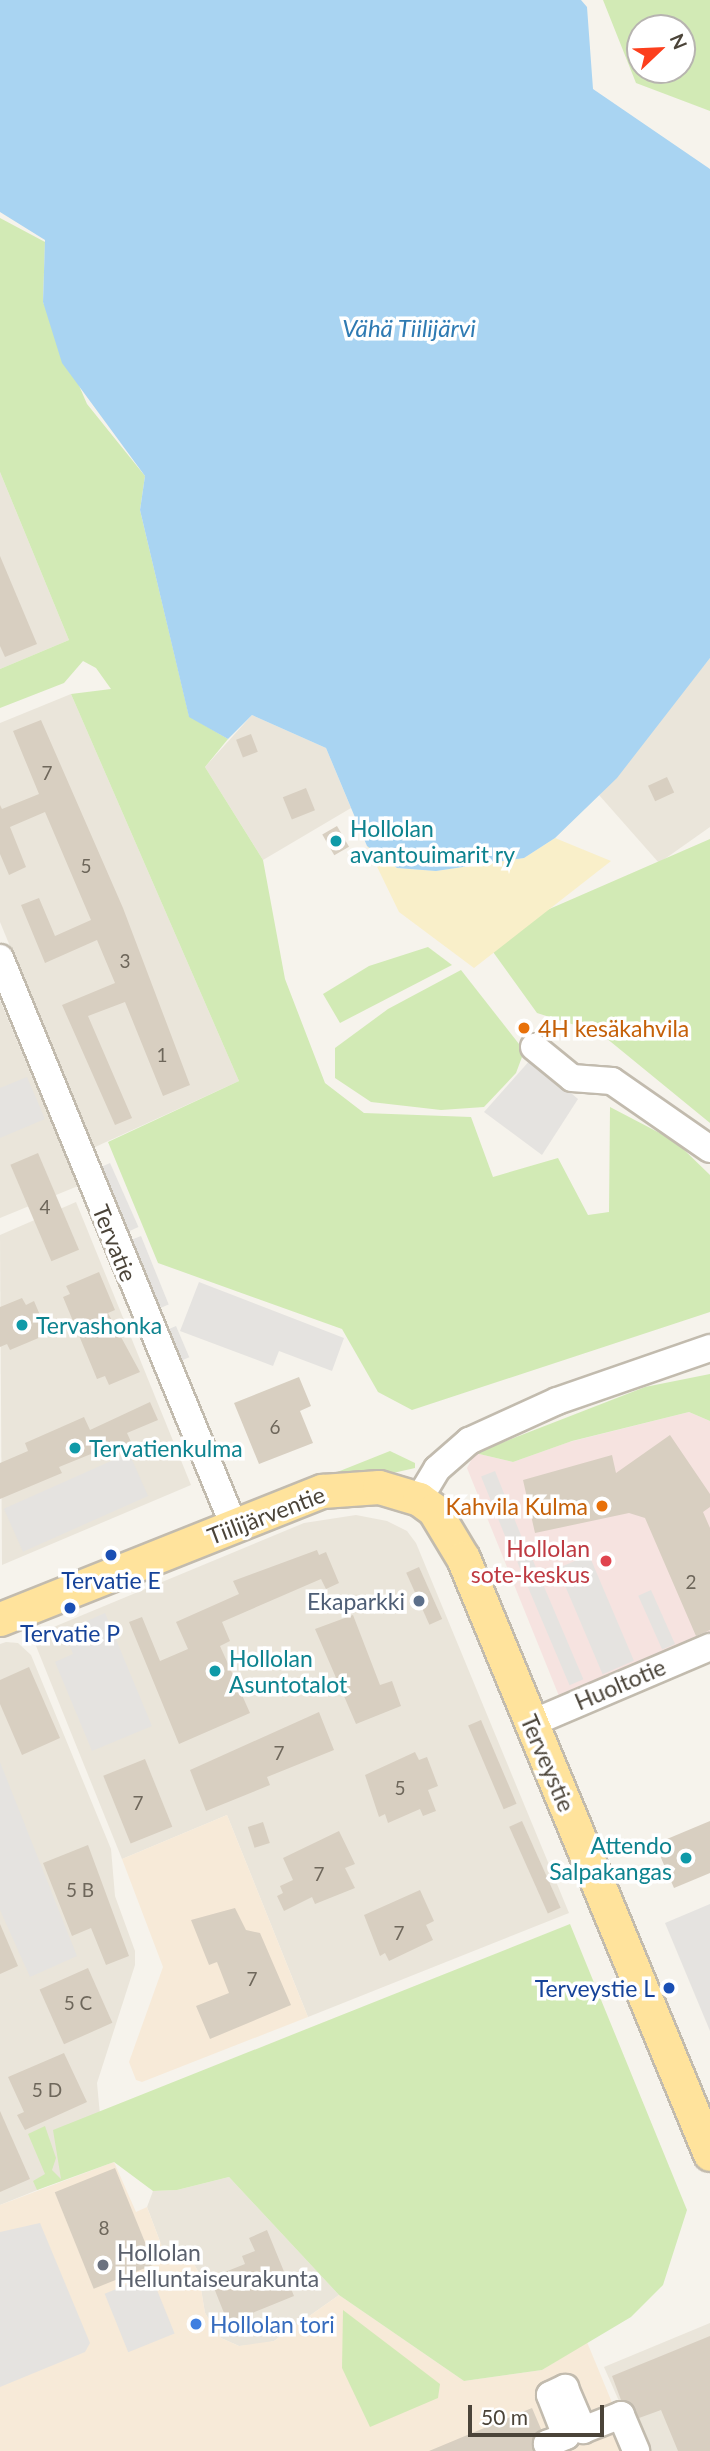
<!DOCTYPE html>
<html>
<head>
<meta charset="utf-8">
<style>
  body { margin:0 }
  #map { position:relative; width:710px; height:2451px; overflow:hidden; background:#f6f3ec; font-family:Lato,sans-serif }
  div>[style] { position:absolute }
  .residential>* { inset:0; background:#eae5da }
  .commercial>* { inset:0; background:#f7ead8 }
  .medical>* { inset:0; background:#f6e3e0 }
  .green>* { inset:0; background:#d2eab5 }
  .sand>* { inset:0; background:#f9efc9 }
  .parking>* { inset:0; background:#e5e3e0; transform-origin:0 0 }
  .water>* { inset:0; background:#a9d4f2 }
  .building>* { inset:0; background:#d8cfc1; transform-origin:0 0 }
  .roads { filter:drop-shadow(2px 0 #c2bbae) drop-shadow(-2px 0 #c2bbae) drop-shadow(0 2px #c2bbae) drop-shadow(0 -2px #c2bbae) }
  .minor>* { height:26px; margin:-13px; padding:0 13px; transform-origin:13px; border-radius:13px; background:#fff }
  .major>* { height:33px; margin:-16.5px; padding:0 16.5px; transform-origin:16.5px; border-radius:16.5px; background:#ffe39c }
  .dots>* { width:19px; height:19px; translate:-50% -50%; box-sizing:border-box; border:4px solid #fff; border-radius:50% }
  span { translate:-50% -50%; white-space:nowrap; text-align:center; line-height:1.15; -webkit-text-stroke:7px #fff; paint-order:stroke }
  .number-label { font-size:19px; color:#6e675b }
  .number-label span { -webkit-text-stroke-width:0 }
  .culture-label { font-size:23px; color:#0d838f }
  .left { translate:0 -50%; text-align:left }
  .right { translate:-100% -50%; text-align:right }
  .food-label { font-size:23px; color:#c56008 }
  .street-label { font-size:23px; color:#4b4439 }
  .health-label { font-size:23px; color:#be3a42 }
  .transit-label { font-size:23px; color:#164399 }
  .service-label { font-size:23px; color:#4e5e75 }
  .worship-label { font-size:23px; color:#5b616d }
  .shop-label { font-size:23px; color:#366cbe }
  .water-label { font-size:24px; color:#2e7ab2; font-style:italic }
  .north { position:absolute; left:626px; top:14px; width:70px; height:70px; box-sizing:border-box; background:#fff; border:2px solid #b7b4b0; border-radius:50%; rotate:67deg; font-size:19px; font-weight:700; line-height:28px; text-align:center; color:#4b4439 }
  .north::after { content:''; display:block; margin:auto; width:24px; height:32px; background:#fc3f1d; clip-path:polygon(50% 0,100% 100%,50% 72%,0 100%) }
  .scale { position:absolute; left:468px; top:2405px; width:136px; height:32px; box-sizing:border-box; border:4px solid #4b4439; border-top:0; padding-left:9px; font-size:21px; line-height:24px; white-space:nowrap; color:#4b4439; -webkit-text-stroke:5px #fff; paint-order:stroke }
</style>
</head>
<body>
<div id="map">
  <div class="residential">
    <div style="clip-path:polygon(0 472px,69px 640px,0 669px)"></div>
    <div style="clip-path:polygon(710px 658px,710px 827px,659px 863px,599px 795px)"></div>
    <div style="clip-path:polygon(71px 694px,239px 1081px,93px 1148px,0 922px,0 723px)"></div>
    <div style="clip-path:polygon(252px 715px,326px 748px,351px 808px,263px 860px,205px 767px)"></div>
    <div style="clip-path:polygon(0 1000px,78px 1186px,0 1218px)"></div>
    <div style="clip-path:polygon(76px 1202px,191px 1485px,2px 1565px,0 1235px)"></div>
    <div style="clip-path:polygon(356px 1515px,387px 1521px,407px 1531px,416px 1543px,569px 1913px,308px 2017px,227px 1815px,122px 1859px,32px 1636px,304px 1523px)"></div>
    <div style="clip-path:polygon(6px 1642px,18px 1643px,31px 1655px,111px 1849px,115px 1896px,135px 1951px,135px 1965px,97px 2083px,100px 2115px,54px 2130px,62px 2180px,0 2205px,0 1644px)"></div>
    <div style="clip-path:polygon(229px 2177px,339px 2295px,274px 2341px,258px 2345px,239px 2346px,221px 2338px,205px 2313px,198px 2271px,192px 2261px,164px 2252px,147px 2207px,153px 2191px,177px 2190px)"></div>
    <div style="clip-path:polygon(710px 2323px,710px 2451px,641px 2451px,604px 2367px)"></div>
  </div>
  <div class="commercial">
    <div style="clip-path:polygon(227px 1815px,308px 2017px,142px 2082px,136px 2080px,129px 2062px,163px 1967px,122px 1859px)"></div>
    <div style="clip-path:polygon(114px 2162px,136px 2212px,147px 2207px,164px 2252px,192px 2261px,198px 2271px,205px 2313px,221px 2338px,239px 2346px,274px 2341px,339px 2295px,464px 2381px,542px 2370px,587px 2342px,632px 2451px,0 2451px,0 2205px)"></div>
  </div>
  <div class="medical">
    <div style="clip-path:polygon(689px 1412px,710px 1421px,710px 1642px,561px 1701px,467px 1468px,475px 1453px,513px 1462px,569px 1442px)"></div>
  </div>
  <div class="green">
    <div style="clip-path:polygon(evenodd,603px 0,710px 0,710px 111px,636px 83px,603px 0,640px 28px,682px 28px,682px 70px,640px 70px,640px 28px)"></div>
    <div style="clip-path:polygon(0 218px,45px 242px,43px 302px,87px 404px,145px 476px,140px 510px,189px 716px,228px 739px,205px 767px,263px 860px,285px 979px,325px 1083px,364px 1113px,471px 1117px,493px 1177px,558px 1158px,588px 1215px,609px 1212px,610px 1107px,675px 1141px,710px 1175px,710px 1312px,412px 1410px,378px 1392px,342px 1329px,158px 1263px,108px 1142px,239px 1081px,71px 694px,111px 689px,96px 668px,83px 661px,64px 683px,0 708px,0 669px,69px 640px,0 472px)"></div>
    <div style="clip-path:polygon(710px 839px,710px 1123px,600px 1033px,537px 1013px,483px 938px)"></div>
    <div style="clip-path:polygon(428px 947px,452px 965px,340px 1023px,323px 994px,369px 966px)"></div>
    <div style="clip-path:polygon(461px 970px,519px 1044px,522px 1057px,516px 1073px,484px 1107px,441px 1110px,371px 1102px,335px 1078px,335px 1048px,388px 1009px)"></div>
    <div style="clip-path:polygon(710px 1374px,710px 1421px,689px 1412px,572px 1441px,513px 1462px,475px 1453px,645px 1387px)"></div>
    <div style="clip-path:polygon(390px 1451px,415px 1463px,415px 1468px,257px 1504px)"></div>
    <div style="clip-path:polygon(570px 1924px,687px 2210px,663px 2285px,631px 2317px,542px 2370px,464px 2381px,339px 2295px,229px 2177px,177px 2190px,153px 2191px,114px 2162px,37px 2190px,33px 2181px,45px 2174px,28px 2134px,45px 2126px,56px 2158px,52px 2170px,61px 2179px,53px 2130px)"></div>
    <div style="clip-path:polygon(343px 2310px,440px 2384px,438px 2398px,370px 2427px,342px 2368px)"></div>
  </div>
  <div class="sand">
    <div style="clip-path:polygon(555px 838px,611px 861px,474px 968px,399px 912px,367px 846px,397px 868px,436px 871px,524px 858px)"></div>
  </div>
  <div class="parking">
    <div style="clip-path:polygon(531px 1059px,578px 1099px,542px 1155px,484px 1112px)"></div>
    <div style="clip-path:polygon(27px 1077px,45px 1119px,0 1138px,0 1088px)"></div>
    <div style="left:110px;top:1163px;width:70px;height:14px;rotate:66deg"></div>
    <div style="left:141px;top:1236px;width:74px;height:15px;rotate:68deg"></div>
    <div style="clip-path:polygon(199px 1282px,344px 1338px,332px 1371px,279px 1351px,273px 1366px,180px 1331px)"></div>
    <div style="left:176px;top:1326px;width:34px;height:14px;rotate:67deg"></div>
    <div style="left:129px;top:1453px;width:47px;height:137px;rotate:66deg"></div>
    <div style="left:495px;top:1471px;width:80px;height:15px;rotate:68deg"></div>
    <div style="left:589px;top:1555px;width:115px;height:34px;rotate:67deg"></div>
    <div style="left:531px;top:1556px;width:134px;height:15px;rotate:67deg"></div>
    <div style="left:651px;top:1590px;width:59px;height:14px;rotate:66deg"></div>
    <div style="clip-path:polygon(105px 1613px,152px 1726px,92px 1751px,55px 1662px,73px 1654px,64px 1631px)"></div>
    <div style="clip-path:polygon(0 1762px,77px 1956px,30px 1977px,0 1910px)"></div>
    <div style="clip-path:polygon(710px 1904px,710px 2031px,665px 1923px)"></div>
    <div style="clip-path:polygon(40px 2223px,90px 2343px,85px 2352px,0 2387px,0 2232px)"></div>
    <div style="left:151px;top:2275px;width:63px;height:50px;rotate:68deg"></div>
  </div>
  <div class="water">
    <div style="clip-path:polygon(0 0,581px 0,587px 7px,593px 89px,710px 169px,710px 658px,617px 778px,555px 838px,524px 858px,436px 871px,397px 868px,367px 846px,326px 748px,252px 715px,228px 739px,189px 717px,140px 510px,145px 476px,62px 363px,43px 302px,45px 240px,0 212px)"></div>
  </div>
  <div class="building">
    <div style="clip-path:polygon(0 556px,37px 644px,5px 657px,0 646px)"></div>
    <div style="clip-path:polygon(41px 720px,123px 908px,190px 1085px,163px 1096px,125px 1002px,88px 1016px,132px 1118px,115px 1125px,62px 1005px,115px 983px,97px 940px,45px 963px,21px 905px,39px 898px,55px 936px,91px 920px,45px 812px,10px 827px,26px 867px,9px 875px,0 854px,0 805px,2px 809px,39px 794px,13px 731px)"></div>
    <div style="left:251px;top:734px;width:19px;height:16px;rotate:69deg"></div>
    <div style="left:667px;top:777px;width:17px;height:21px;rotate:65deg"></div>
    <div style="left:306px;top:788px;width:24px;height:25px;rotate:68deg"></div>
    <div style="left:337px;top:826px;width:24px;height:17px;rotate:60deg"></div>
    <div style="left:38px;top:1153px;width:105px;height:30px;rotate:67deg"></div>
    <div style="clip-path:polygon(99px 1272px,115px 1310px,108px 1313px,140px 1372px,109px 1385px,105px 1376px,97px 1379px,63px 1297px,70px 1294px,66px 1286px)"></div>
    <div style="clip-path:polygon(22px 1298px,26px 1305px,34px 1301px,48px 1334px,10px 1350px,7px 1344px,0 1347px,0 1307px)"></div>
    <div style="clip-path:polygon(299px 1377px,311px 1406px,300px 1411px,313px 1443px,259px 1464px,234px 1403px)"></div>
    <div style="clip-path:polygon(150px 1402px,158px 1420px,127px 1433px,132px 1444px,94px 1460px,91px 1454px,59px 1467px,62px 1473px,0 1499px,0 1463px,28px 1451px,25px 1443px,84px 1417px,90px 1430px)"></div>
    <div style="clip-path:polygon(670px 1435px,710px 1494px,710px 1507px,703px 1512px,710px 1528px,710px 1630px,696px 1636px,645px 1518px,629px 1513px,535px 1533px,523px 1480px,612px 1455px,616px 1473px)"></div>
    <div style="clip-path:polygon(317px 1550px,319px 1555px,326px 1552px,339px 1583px,326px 1589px,321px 1579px,222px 1622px,230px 1641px,220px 1646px,250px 1713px,179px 1744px,129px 1622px,142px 1617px,160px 1661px,188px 1649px,176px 1622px,239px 1594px,233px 1581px)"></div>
    <div style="left:419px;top:1567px;width:57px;height:14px;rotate:66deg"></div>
    <div style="clip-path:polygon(353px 1615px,380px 1685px,392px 1681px,401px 1706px,356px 1724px,315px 1629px)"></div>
    <div style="clip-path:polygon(29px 1667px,60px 1738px,22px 1755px,0 1704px,0 1680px)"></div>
    <div style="clip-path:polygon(319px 1712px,334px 1750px,267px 1777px,270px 1785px,206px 1811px,190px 1770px)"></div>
    <div style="left:481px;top:1720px;width:91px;height:14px;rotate:67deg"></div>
    <div style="clip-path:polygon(415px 1752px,419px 1760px,427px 1757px,438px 1786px,428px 1790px,436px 1811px,423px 1816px,420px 1809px,388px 1823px,385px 1814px,379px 1817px,365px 1775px)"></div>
    <div style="left:145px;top:1759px;width:73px;height:45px;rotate:68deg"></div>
    <div style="left:522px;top:1821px;width:95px;height:14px;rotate:66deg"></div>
    <div style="clip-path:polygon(710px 1821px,710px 1873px,674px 1888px,655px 1844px)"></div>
    <div style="left:263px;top:1822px;width:22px;height:16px;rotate:72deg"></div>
    <div style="clip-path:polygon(339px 1831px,355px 1864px,345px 1868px,355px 1888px,315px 1904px,312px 1897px,284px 1911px,277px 1896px,283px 1893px,280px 1886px,293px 1880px,283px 1858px)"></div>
    <div style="clip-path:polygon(88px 1845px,129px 1956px,106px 1965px,91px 1928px,72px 1936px,43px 1863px)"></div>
    <div style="clip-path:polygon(420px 1890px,434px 1921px,426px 1925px,433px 1940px,389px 1961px,385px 1953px,380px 1956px,364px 1915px)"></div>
    <div style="clip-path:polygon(235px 1908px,246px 1930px,260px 1933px,291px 2005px,210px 2039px,196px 2006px,229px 1993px,217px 1962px,209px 1965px,191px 1920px)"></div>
    <div style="clip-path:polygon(0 1924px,18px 1966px,0 1974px)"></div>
    <div style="left:88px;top:1968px;width:60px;height:53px;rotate:66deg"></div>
    <div style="clip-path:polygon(64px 2053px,87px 2102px,25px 2130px,17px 2115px,24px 2112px,8px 2077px)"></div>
    <div style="clip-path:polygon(0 2111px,30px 2179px,0 2192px)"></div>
    <div style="left:115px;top:2168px;width:104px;height:65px;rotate:68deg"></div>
    <div style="clip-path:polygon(267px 2230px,294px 2296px,228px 2323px,210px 2278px,245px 2264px,242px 2256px,255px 2251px,249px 2238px)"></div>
    <div style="clip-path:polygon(710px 2336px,710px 2451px,678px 2451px,661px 2410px,639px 2418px,631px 2403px,621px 2400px,612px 2376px)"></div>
    <div style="clip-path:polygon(532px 2408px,541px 2429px,532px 2441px,533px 2451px,429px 2451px)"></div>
  </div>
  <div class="roads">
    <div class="minor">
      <div style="left:0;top:958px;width:614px;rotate:67.61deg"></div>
      <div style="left:534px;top:1047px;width:49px;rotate:39.2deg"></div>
      <div style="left:572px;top:1078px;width:40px;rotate:4.3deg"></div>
      <div style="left:612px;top:1081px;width:119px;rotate:34.8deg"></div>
      <div style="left:419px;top:1499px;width:35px;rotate:-59deg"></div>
      <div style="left:437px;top:1469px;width:43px;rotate:-41.2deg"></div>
      <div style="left:469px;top:1441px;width:97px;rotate:-24.4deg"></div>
      <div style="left:557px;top:1401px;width:162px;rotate:-19.1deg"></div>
      <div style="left:532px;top:1723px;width:194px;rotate:-23.1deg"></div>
      <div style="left:550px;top:2451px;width:8px;rotate:-113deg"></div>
      <div style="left:547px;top:2444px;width:21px;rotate:-23deg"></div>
      <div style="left:566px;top:2436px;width:44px;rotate:-111.3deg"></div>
      <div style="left:550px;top:2395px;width:17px;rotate:-25deg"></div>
      <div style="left:565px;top:2388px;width:46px;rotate:66.8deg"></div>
      <div style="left:583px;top:2430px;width:41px;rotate:-21.5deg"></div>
      <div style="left:621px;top:2415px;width:39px;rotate:67deg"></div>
    </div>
    <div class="major">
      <div style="left:0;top:1619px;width:347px;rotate:-21.7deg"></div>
      <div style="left:322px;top:1491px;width:57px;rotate:-4deg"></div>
      <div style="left:379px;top:1487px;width:42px;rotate:16.7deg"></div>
      <div style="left:419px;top:1499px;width:19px;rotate:36deg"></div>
      <div style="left:434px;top:1510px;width:56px;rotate:58.9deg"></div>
      <div style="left:463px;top:1558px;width:645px;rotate:67.49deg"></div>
    </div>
  </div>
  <div class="dots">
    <div style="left:336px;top:841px;background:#0f9aa8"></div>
    <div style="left:524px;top:1028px;background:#e8710a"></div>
    <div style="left:22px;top:1325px;background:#0f9aa8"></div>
    <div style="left:75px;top:1448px;background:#0f9aa8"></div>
    <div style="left:602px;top:1506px;background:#e8710a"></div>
    <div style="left:111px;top:1555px;background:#1a4fb4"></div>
    <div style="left:606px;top:1561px;background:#e0444e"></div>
    <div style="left:419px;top:1601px;background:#5c6f8a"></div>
    <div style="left:70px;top:1608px;background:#1a4fb4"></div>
    <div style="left:215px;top:1671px;background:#0f9aa8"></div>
    <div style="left:686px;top:1858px;background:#0f9aa8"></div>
    <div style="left:669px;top:1988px;background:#1a4fb4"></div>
    <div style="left:103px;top:2265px;background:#6b7280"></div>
    <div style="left:196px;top:2324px;background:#3f7fe0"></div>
  </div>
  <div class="number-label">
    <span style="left:47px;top:773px">7</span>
    <span style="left:86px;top:866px">5</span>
    <span style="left:125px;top:961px">3</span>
    <span style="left:162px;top:1055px">1</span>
    <span style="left:45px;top:1207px">4</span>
    <span style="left:275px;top:1427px">6</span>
    <span style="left:691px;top:1582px">2</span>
    <span style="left:279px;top:1753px">7</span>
    <span style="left:400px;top:1788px">5</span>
    <span style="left:138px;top:1803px">7</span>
    <span style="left:319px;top:1874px">7</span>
    <span style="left:80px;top:1890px">5 B</span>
    <span style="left:399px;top:1933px">7</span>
    <span style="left:252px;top:1979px">7</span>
    <span style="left:78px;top:2003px">5 C</span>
    <span style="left:47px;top:2090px">5 D</span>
    <span style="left:104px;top:2228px">8</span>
  </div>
  <div class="culture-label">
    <span class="left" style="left:350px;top:841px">Hollolan<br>avantouimarit ry</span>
    <span class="left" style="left:36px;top:1325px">Tervashonka</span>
    <span class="left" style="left:89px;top:1448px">Tervatienkulma</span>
    <span class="left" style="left:229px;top:1671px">Hollolan<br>Asuntotalot</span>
    <span class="right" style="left:672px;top:1858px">Attendo<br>Salpakangas</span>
  </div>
  <div class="food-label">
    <span class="left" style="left:538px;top:1028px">4H kesäkahvila</span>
    <span class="right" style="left:588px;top:1506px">Kahvila Kulma</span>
  </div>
  <div class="street-label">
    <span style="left:115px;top:1243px;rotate:68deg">Tervatie</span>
    <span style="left:266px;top:1515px;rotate:-21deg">Tiilijärventie</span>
    <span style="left:620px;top:1684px;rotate:-23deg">Huoltotie</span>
    <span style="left:548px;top:1763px;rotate:67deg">Terveystie</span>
  </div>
  <div class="health-label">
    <span class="right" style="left:590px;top:1561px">Hollolan<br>sote-keskus</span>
  </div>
  <div class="transit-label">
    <span style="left:111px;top:1580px">Tervatie E</span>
    <span style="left:70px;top:1633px">Tervatie P</span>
    <span class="right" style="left:655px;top:1988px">Terveystie L</span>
  </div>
  <div class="service-label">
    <span class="right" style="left:405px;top:1601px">Ekaparkki</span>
  </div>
  <div class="worship-label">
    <span class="left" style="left:117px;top:2265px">Hollolan<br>Helluntaiseurakunta</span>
  </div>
  <div class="shop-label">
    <span class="left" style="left:210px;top:2324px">Hollolan tori</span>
  </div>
  <div class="water-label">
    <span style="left:409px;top:328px">Vähä Tiilijärvi</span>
  </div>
  <div class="north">N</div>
  <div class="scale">50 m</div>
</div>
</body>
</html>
